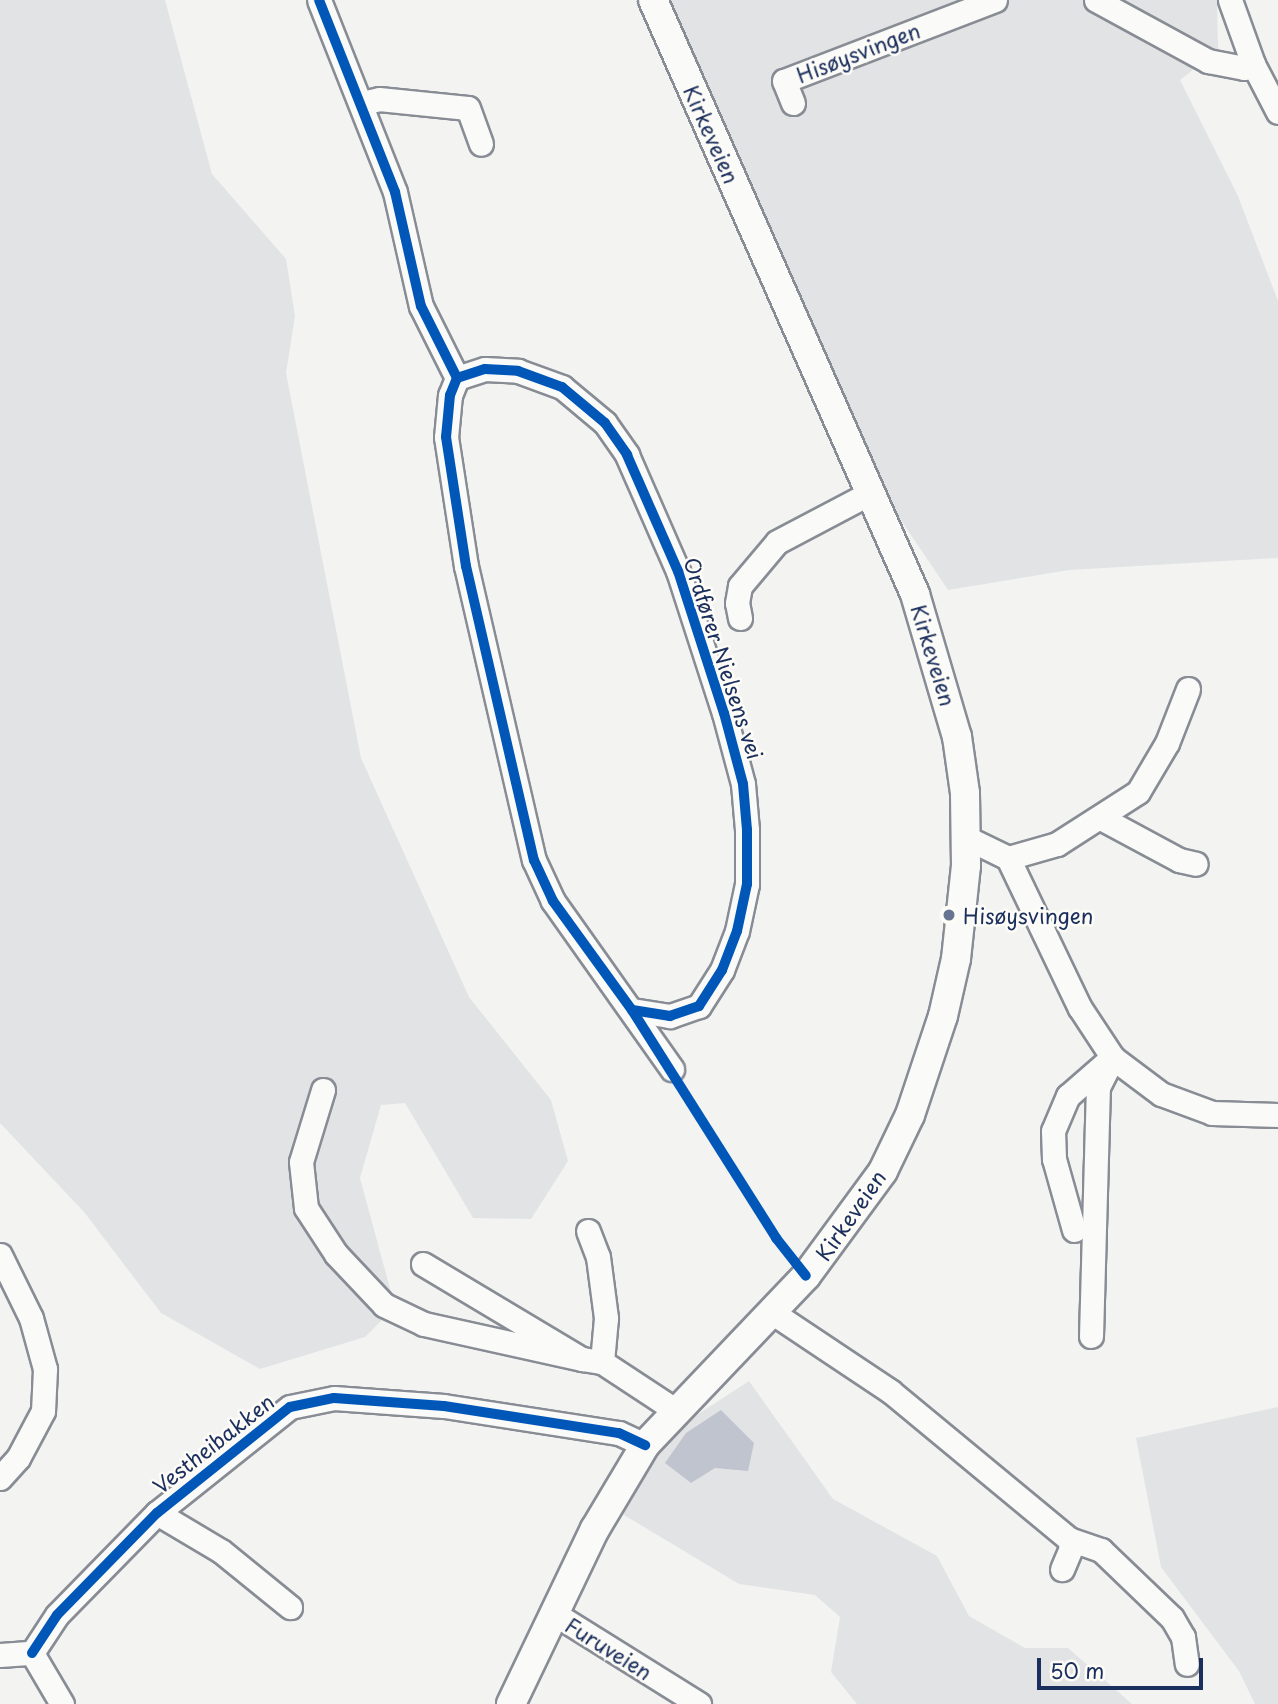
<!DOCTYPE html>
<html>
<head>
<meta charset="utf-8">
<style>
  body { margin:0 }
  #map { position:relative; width:1278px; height:1704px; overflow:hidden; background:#f3f3f2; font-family:"Playpen Sans",sans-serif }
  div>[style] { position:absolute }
  .green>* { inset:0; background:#e2e3e5 }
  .water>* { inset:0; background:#c0c4ce }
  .roads { filter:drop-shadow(2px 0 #888c94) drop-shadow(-2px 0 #888c94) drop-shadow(0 2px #888c94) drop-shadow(0 -2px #888c94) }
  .minor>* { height:23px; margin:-11.5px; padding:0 11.5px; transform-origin:11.5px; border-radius:11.5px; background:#fafaf8 }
  .major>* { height:28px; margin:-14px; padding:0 14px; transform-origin:14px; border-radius:14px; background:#fafaf8 }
  .cycleway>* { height:10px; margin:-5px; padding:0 5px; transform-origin:5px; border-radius:5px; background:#0057b8 }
  .dots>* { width:19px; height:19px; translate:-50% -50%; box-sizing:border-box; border:4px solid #fdfcf7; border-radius:50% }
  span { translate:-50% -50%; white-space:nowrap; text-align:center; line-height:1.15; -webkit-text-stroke:5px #fdfcf7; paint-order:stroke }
  .street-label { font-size:21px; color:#1b2f5e }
  .poi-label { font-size:21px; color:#1b2f5e }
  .left { translate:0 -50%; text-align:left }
  .scale { position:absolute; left:1037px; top:1658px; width:166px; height:32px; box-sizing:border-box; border:4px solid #1b2f5e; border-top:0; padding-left:9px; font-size:21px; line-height:24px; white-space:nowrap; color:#1b2f5e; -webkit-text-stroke:5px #fdfcf7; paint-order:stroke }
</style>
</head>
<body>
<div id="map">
  <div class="green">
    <div style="clip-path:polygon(0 0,165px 0,212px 174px,286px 259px,295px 316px,286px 373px,361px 758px,469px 997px,551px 1100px,568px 1161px,531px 1219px,473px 1218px,405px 1103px,381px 1105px,360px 1178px,395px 1307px,365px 1337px,260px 1369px,161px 1313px,84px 1212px,0 1123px)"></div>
    <div style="clip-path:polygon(653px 0,1217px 0,1218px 50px,1180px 80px,1238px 196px,1278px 301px,1278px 558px,1069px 570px,948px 590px,876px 483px)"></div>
    <div style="clip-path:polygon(749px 1381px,833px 1499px,937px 1556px,969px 1616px,1025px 1648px,1068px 1648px,1132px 1704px,857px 1704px,831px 1672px,840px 1617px,815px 1595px,739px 1584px,619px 1512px,642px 1473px,686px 1422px)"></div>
    <div style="clip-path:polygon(1278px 1407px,1278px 1704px,1255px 1704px,1239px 1671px,1161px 1567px,1136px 1438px)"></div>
  </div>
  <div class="water">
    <div style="clip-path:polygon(721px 1410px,754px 1443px,748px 1471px,715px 1468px,691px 1483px,665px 1463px,686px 1433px)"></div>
  </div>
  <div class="roads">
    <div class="minor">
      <div style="left:319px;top:0;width:206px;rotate:68.4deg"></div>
      <div style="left:395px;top:192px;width:117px;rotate:77.2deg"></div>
      <div style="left:421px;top:306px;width:80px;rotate:63.4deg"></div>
      <div style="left:457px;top:378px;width:18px;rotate:112deg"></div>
      <div style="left:450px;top:395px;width:42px;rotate:95.4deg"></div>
      <div style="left:446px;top:437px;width:131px;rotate:81.2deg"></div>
      <div style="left:466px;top:566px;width:302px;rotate:77deg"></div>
      <div style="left:534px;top:860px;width:45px;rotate:65.1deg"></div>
      <div style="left:553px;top:901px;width:206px;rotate:54.7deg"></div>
      <div style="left:1096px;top:0;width:128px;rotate:28.6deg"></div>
      <div style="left:1208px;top:61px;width:37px;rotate:11deg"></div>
      <div style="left:1244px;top:68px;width:10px;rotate:-24deg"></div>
      <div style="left:1230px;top:0;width:68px;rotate:70.2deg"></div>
      <div style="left:1253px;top:64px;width:54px;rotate:62.5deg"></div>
      <div style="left:362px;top:103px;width:17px;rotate:-13deg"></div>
      <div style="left:379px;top:99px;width:89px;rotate:5.8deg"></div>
      <div style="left:468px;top:108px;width:38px;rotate:70deg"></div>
      <div style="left:793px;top:103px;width:24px;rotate:-112deg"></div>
      <div style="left:784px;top:81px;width:226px;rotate:-21deg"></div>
      <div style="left:457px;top:378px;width:29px;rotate:-18deg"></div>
      <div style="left:485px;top:369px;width:33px;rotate:3deg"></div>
      <div style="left:518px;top:371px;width:47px;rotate:20deg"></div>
      <div style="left:562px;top:387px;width:56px;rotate:39.9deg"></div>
      <div style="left:605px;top:423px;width:39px;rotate:55deg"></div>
      <div style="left:627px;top:455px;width:127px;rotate:66.3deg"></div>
      <div style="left:678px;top:571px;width:149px;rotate:72.1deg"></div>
      <div style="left:724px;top:713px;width:73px;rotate:75deg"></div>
      <div style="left:743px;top:784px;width:46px;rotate:85deg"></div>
      <div style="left:747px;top:830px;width:54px;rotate:90deg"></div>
      <div style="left:747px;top:884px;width:48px;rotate:102deg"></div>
      <div style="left:737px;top:931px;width:42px;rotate:111deg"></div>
      <div style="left:722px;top:970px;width:43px;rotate:122.6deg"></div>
      <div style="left:699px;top:1006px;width:31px;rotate:161deg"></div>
      <div style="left:670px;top:1016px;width:38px;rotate:-171deg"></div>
      <div style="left:740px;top:618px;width:15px;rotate:-101deg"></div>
      <div style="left:737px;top:603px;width:17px;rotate:-80deg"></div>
      <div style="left:740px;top:586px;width:57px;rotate:-49.9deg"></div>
      <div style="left:777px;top:542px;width:107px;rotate:-27.8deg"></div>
      <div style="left:1101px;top:818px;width:89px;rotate:28.3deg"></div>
      <div style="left:1179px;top:860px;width:17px;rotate:13deg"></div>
      <div style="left:967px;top:838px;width:46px;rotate:26deg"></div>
      <div style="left:1008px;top:858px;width:166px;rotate:64.4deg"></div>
      <div style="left:1080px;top:1008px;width:60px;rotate:56.6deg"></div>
      <div style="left:1113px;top:1058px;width:60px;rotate:36.9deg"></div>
      <div style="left:1161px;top:1094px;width:54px;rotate:20.4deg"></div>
      <div style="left:1212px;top:1113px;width:66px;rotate:1.7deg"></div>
      <div style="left:1008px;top:858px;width:51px;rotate:-15.9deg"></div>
      <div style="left:1057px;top:844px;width:96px;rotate:-32.7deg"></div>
      <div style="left:1138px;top:792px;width:57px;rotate:-59.4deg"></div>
      <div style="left:1167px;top:743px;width:58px;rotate:-68.7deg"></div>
      <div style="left:323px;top:1090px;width:75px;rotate:107deg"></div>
      <div style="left:301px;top:1162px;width:46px;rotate:83.8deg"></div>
      <div style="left:306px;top:1208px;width:55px;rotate:56.9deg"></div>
      <div style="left:336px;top:1254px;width:70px;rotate:46.7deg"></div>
      <div style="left:384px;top:1305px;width:44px;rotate:25.4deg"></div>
      <div style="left:424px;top:1324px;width:162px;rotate:12.5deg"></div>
      <div style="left:1074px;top:1230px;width:74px;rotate:-105.7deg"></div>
      <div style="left:1054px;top:1159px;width:28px;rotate:-92deg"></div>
      <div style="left:1053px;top:1131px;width:38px;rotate:-67deg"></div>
      <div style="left:1068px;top:1096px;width:53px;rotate:-41.2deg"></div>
      <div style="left:588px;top:1231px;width:28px;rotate:69deg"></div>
      <div style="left:598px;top:1257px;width:62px;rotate:82.5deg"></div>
      <div style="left:606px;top:1318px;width:44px;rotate:95.2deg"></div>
      <div style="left:0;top:1255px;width:70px;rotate:63.8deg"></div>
      <div style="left:31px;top:1318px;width:53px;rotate:74.6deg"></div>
      <div style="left:45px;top:1369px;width:42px;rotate:92.7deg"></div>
      <div style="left:43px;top:1411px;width:53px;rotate:118deg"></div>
      <div style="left:18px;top:1458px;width:27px;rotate:132deg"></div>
      <div style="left:423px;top:1264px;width:185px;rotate:30.9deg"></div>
      <div style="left:582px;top:1359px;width:20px;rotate:9deg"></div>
      <div style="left:602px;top:1362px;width:87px;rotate:33.3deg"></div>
      <div style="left:773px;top:1313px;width:141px;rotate:33.7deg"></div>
      <div style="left:890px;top:1391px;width:232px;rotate:39.6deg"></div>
      <div style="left:1069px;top:1539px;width:9px;rotate:77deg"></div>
      <div style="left:1071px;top:1548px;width:23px;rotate:113deg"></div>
      <div style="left:1091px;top:1336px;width:249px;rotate:-88.4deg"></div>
      <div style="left:1098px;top:1087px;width:33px;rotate:-63deg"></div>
      <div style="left:157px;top:1513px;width:74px;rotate:30.7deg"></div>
      <div style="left:221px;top:1551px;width:89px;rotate:39.1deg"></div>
      <div style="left:1069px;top:1539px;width:34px;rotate:19deg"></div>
      <div style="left:1101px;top:1550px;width:98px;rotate:43.8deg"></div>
      <div style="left:1172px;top:1618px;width:22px;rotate:60deg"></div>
      <div style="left:1183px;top:1637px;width:27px;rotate:82deg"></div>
      <div style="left:555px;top:1614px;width:170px;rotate:32deg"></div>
      <div style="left:32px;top:1653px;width:45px;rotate:-56.7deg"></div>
      <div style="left:57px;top:1615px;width:143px;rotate:-45.6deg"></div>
      <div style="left:157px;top:1513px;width:170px;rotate:-38.6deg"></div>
      <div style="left:290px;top:1407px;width:45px;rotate:-11.6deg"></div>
      <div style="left:334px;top:1398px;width:110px;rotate:4.2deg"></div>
      <div style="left:444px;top:1406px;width:177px;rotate:8.8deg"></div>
      <div style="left:619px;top:1433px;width:29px;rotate:25deg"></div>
      <div style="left:0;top:1655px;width:32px;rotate:-4deg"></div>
      <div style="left:32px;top:1653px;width:59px;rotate:59.5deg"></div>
    </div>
    <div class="major">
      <div style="left:511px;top:1704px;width:194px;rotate:-64.4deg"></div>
      <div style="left:595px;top:1529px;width:98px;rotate:-59.2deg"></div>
      <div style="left:645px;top:1445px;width:233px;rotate:-46.4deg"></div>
      <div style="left:806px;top:1276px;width:130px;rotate:-53.7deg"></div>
      <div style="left:883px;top:1171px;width:62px;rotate:-64.3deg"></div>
      <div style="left:910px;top:1115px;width:104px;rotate:-71.6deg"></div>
      <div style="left:943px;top:1016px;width:58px;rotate:-77.2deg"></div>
      <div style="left:956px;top:959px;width:94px;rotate:-83.9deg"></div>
      <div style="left:966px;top:866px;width:73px;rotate:-90.8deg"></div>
      <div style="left:965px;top:793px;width:57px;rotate:-98.1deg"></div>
      <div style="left:957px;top:737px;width:149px;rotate:-106.4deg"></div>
      <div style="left:915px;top:594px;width:649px;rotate:-113.8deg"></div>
    </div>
  </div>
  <div class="cycleway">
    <div style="left:319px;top:0;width:206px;rotate:68.4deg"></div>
    <div style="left:395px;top:192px;width:117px;rotate:77.2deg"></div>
    <div style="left:421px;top:306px;width:80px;rotate:63.4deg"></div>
    <div style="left:457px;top:378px;width:18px;rotate:112deg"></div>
    <div style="left:450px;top:395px;width:42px;rotate:95.4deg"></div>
    <div style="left:446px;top:437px;width:131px;rotate:81.2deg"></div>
    <div style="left:466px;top:566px;width:302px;rotate:77deg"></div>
    <div style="left:534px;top:860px;width:45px;rotate:65.1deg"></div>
    <div style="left:553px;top:901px;width:135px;rotate:54.1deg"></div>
    <div style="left:632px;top:1010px;width:270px;rotate:57.7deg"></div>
    <div style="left:776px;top:1238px;width:48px;rotate:51.7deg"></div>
    <div style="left:457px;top:378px;width:29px;rotate:-18deg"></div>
    <div style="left:485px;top:369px;width:33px;rotate:3deg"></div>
    <div style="left:518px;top:371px;width:47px;rotate:20deg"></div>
    <div style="left:562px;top:387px;width:56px;rotate:39.9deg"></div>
    <div style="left:605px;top:423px;width:39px;rotate:55deg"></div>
    <div style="left:627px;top:455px;width:127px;rotate:66.3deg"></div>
    <div style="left:678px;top:571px;width:149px;rotate:72.1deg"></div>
    <div style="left:724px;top:713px;width:73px;rotate:75deg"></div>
    <div style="left:743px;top:784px;width:46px;rotate:85deg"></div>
    <div style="left:747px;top:830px;width:54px;rotate:90deg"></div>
    <div style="left:747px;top:884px;width:48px;rotate:102deg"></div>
    <div style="left:737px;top:931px;width:42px;rotate:111deg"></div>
    <div style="left:722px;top:970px;width:43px;rotate:122.6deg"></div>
    <div style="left:699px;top:1006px;width:31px;rotate:161deg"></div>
    <div style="left:670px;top:1016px;width:38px;rotate:-171deg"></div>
    <div style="left:32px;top:1653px;width:45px;rotate:-56.7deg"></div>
    <div style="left:57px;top:1615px;width:143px;rotate:-45.6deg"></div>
    <div style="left:157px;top:1513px;width:170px;rotate:-38.6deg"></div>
    <div style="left:290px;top:1407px;width:45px;rotate:-11.6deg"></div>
    <div style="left:334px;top:1398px;width:110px;rotate:4.2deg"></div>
    <div style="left:444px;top:1406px;width:177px;rotate:8.8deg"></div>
    <div style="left:619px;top:1433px;width:29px;rotate:25deg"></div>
  </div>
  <div class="dots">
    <div style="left:949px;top:915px;background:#677492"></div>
  </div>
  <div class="street-label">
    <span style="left:858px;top:52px;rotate:-21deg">Hisøysvingen</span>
    <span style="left:712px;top:134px;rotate:66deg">Kirkeveien</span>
    <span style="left:934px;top:655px;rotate:73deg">Kirkeveien</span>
    <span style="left:724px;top:658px;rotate:72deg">Ordfører Nielsens vei</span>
    <span style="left:850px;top:1215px;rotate:-55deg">Kirkeveien</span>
    <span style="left:213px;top:1443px;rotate:-38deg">Vestheibakken</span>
    <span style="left:609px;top:1648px;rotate:32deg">Furuveien</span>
  </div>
  <div class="poi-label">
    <span class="left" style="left:963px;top:915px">Hisøysvingen</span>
  </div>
  <div class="scale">50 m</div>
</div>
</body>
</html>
